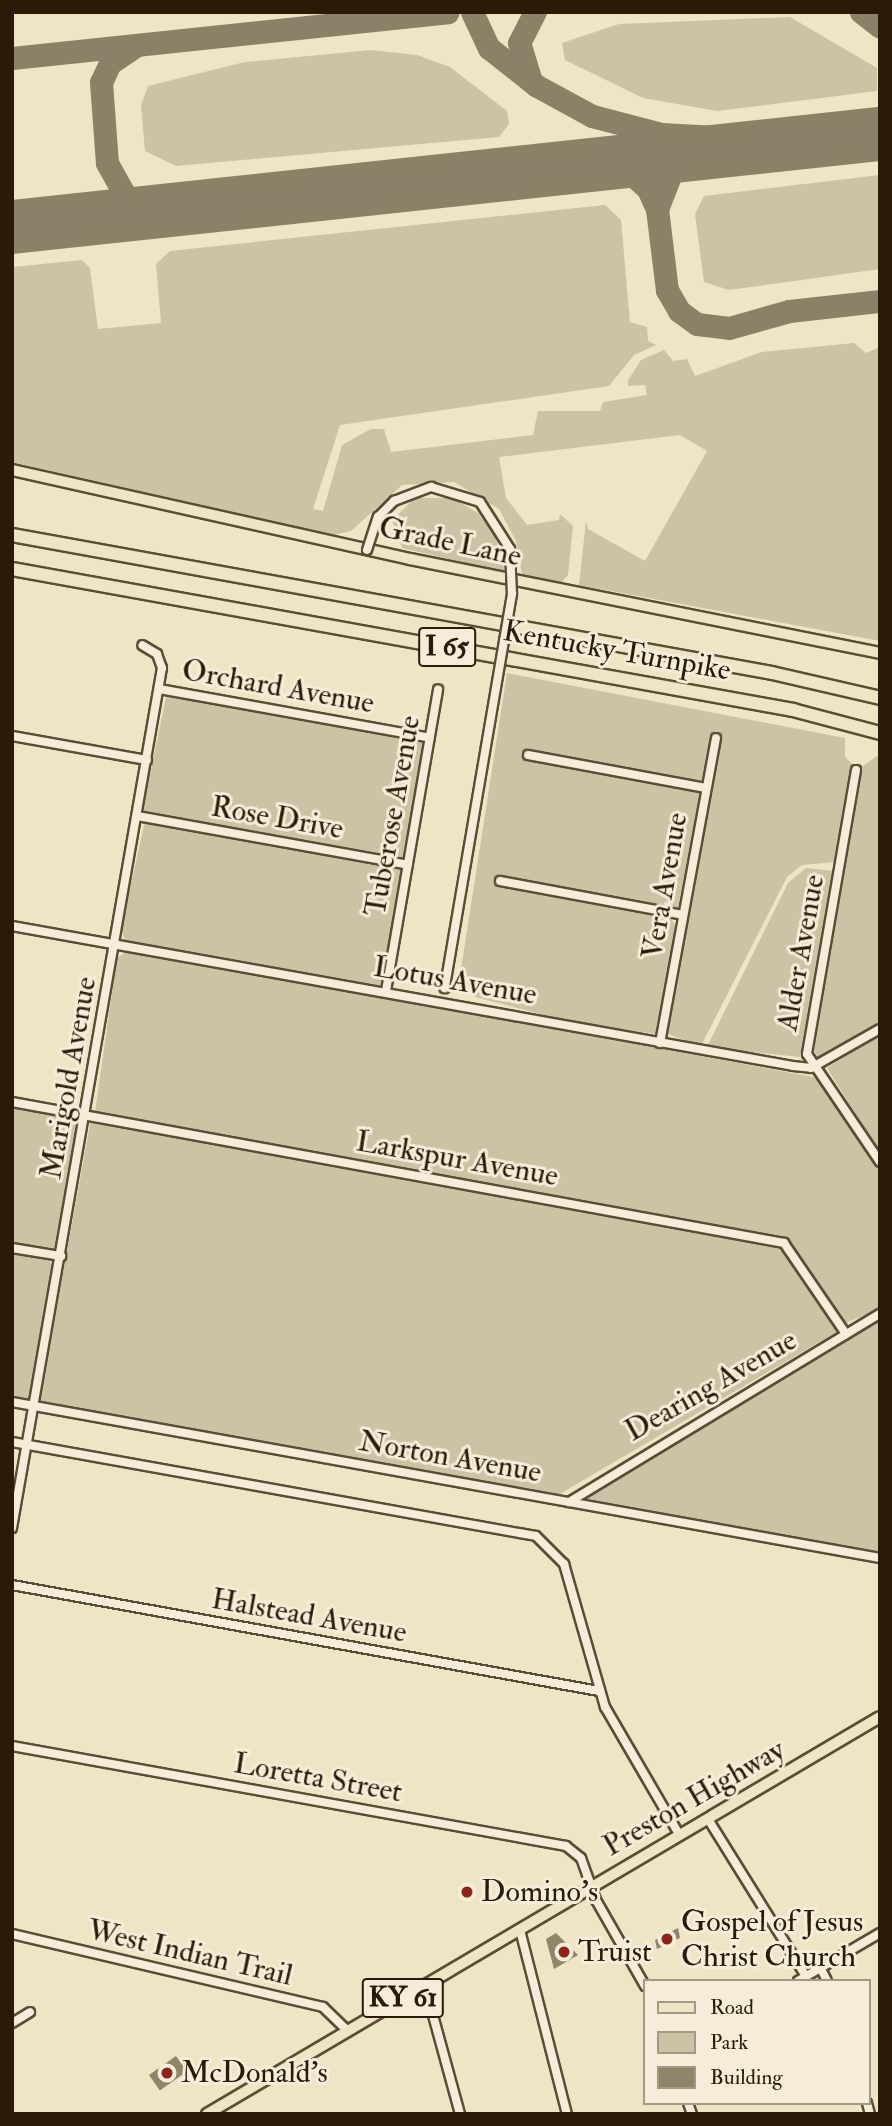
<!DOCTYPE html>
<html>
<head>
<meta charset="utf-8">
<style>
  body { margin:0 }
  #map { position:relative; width:892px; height:2126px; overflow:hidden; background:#efe4c5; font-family:"IM FELL Double Pica",serif }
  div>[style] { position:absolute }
  .green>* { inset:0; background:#cdc2a5 }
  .taxiway>* { height:23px; margin:-11.5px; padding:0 11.5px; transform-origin:11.5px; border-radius:11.5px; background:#8c8066 }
  .runway>* { height:54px; margin:-27px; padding:0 27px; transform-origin:27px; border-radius:27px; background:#8c8066 }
  .building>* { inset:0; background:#90846a; transform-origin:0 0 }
  .roads { filter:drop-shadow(2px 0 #5a4d36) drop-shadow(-2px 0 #5a4d36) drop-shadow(0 2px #5a4d36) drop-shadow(0 -2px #5a4d36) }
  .minor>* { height:8px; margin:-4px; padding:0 4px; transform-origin:4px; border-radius:4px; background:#f5edd9 }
  .major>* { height:10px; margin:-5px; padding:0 5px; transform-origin:5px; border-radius:5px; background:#efe4c5 }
  .highway>* { height:12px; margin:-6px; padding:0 6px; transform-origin:6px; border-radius:6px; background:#efe4c5 }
  .bridges { filter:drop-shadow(2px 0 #5a4d36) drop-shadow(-2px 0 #5a4d36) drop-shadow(0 2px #5a4d36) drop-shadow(0 -2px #5a4d36) }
  .minor-bridge>* { height:8px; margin:-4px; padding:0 4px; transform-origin:4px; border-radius:4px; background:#f5edd9 }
  .dots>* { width:19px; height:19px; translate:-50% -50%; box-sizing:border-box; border:4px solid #f5edd9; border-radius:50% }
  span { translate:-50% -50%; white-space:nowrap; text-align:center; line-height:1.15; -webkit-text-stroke:6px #f5edd9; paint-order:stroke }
  .shield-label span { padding:2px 5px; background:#f5edd9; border:2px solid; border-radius:5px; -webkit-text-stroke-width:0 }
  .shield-label { font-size:28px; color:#291b07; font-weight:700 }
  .street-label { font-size:30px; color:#291b07 }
  .poi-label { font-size:30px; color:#291b07 }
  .left { translate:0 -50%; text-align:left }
  .frame { position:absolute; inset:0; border:14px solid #291b07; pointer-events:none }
  .legend { position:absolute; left:643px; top:1979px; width:228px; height:126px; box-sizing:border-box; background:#f5edd9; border:2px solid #a39985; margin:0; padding:9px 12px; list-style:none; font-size:21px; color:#291b07 }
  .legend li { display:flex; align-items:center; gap:14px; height:35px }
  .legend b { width:35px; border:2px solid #a39985 }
</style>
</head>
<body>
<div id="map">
  <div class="green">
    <div style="clip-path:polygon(790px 17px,877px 68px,877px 91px,717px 111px,643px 98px,565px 60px,562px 43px,619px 24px)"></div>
    <div style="clip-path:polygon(371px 50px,417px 55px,450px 67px,507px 111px,509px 124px,499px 137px,176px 166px,145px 151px,141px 105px,148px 86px,245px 62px)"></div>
    <div style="clip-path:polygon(880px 175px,880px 269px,729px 290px,704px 282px,695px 214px,704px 196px)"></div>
    <div style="clip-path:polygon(605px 205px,621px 220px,630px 322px,647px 327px,648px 341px,656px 345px,634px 355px,609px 386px,340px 425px,313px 509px,323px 511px,342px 445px,371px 429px,384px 429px,391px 452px,533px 435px,538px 411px,600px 411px,603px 402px,647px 395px,645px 385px,628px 386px,628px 380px,641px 360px,664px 350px,673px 361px,687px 359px,695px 376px,762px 352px,854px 343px,866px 353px,880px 347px,880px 641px,579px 585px,586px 521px,588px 529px,645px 561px,707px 451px,680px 435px,499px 457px,506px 498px,527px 525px,559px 520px,560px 514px,573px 526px,568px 575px,561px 583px,522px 574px,516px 541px,499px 509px,454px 482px,402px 485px,351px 531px,333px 535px,12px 462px,12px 267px,82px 260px,90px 268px,98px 329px,161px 323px,156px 264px,170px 251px)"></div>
    <div style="clip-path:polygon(415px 498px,452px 498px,478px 513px,495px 535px,505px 572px,402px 548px,392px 520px)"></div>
    <div style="clip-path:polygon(507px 673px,845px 738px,845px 757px,853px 765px,836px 862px,802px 865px,787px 877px,701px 1046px,665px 1033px,713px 735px,701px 782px,532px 752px,700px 793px,678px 908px,500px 878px,498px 884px,670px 916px,677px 929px,657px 1034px,579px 1024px,475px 997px,459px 982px)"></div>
    <div style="clip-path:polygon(167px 693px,419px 738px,425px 745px,406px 858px,142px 812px)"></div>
    <div style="clip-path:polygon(880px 754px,880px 1025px,819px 1060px,811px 1044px,839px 869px,860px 768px)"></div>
    <div style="clip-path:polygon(145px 821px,404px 868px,383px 986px,125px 940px,121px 929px)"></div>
    <div style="clip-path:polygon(806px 868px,834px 871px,800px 1057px,707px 1047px,788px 883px)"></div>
    <div style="clip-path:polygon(128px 951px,814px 1077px,834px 1094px,880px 1169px,880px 1309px,843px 1324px,786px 1237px,95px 1112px,117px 958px)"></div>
    <div style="clip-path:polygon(880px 1032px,880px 1153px,827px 1068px)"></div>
    <div style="clip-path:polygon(12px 1106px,80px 1119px,58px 1245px,50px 1250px,12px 1244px)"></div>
    <div style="clip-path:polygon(91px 1119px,777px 1244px,807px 1278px,838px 1331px,558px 1495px,39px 1405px)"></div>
    <div style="clip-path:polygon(12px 1251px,49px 1258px,55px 1270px,30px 1402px,12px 1399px)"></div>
    <div style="clip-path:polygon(880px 1317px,880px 1554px,580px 1500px)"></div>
  </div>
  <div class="taxiway">
    <div style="left:472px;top:12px;width:40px;rotate:65deg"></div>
    <div style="left:489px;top:48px;width:61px;rotate:38.4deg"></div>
    <div style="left:537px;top:86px;width:63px;rotate:28.6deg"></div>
    <div style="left:592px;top:116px;width:71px;rotate:14.6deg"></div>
    <div style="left:661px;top:134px;width:149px;rotate:3.1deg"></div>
    <div style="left:861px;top:12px;width:24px;rotate:38deg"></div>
    <div style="left:134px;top:47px;width:29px;rotate:146deg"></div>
    <div style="left:110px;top:63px;width:21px;rotate:115deg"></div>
    <div style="left:101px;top:82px;width:81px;rotate:85.8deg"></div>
    <div style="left:107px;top:163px;width:41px;rotate:60.9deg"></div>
    <div style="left:127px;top:199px;width:45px;rotate:14deg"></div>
    <div style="left:12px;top:58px;width:438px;rotate:-6deg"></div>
    <div style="left:530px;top:78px;width:37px;rotate:-107deg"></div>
    <div style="left:519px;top:43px;width:35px;rotate:-63deg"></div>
    <div style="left:600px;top:164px;width:29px;rotate:14deg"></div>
    <div style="left:628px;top:171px;width:27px;rotate:42deg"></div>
    <div style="left:648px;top:189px;width:22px;rotate:66deg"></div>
    <div style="left:657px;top:209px;width:82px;rotate:83deg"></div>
    <div style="left:667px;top:290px;width:24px;rotate:60deg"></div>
    <div style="left:679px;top:311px;width:22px;rotate:36deg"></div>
    <div style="left:697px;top:324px;width:32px;rotate:7deg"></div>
    <div style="left:729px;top:328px;width:62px;rotate:-15.8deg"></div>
    <div style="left:789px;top:311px;width:92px;rotate:-6.3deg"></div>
    <div style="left:657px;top:209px;width:41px;rotate:-68.5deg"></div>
    <div style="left:672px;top:171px;width:34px;rotate:-32deg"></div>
  </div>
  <div class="runway">
    <div style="left:12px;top:227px;width:873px;rotate:-6.12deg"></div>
  </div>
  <div class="building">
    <div style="clip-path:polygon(678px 1928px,680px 1938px,657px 1949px,655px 1940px)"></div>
    <div style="clip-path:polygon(556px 1933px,578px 1955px,554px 1969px,546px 1939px)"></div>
    <div style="left:176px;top:2056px;width:19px;height:33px;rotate:55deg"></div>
  </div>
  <div class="roads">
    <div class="minor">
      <div style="left:159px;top:689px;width:275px;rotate:10.2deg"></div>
      <div style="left:12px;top:736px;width:137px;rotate:10.1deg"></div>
      <div style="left:528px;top:755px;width:181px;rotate:10.5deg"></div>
      <div style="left:856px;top:770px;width:288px;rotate:99.8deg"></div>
      <div style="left:807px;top:1054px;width:130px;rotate:55.9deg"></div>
      <div style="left:137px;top:816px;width:275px;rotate:10.2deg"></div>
      <div style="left:500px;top:881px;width:186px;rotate:10.5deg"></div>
      <div style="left:12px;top:926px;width:793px;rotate:10.16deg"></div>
      <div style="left:793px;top:1066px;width:18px;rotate:6deg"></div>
      <div style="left:811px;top:1068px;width:79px;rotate:-29.5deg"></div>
      <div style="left:386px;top:991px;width:306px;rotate:-80.2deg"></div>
      <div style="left:660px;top:1043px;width:310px;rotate:-79.6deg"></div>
      <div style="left:12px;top:1102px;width:785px;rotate:10.35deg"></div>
      <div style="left:784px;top:1243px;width:110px;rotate:55.7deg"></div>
      <div style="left:12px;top:1248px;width:50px;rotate:9.3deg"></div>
      <div style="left:12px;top:1402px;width:882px;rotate:10.19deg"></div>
      <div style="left:12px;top:1442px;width:532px;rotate:10.17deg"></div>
      <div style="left:536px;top:1536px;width:40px;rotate:45deg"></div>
      <div style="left:564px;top:1564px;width:149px;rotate:74deg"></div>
      <div style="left:605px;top:1707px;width:147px;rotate:59.8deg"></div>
      <div style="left:569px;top:1502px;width:363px;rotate:-31.2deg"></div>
      <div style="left:12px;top:1528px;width:873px;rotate:-80.11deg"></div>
      <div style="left:162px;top:668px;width:15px;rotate:-110deg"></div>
      <div style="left:157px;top:654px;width:17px;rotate:-149deg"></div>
      <div style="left:12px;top:1585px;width:596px;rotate:10.24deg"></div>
      <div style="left:12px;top:1746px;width:563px;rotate:10.23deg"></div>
      <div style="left:566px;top:1846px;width:19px;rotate:39deg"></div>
      <div style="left:581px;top:1858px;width:45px;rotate:70.3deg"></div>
      <div style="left:596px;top:1900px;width:99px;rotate:60.3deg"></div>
      <div style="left:708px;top:1819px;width:184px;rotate:58.1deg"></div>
      <div style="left:520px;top:1930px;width:190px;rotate:75.7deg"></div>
      <div style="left:12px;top:1934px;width:319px;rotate:13.2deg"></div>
      <div style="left:323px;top:2007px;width:35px;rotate:44deg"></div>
      <div style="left:821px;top:1969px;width:13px;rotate:63deg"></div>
      <div style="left:798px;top:1981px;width:95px;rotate:-30.3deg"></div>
      <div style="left:425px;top:1986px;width:133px;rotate:74.7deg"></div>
      <div style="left:12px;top:2023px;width:21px;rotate:-31deg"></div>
      <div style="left:688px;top:2103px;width:12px;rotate:70deg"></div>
      <div style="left:867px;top:2103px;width:11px;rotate:75deg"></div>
    </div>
    <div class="major">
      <div style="left:12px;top:470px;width:408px;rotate:12.6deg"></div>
      <div style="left:410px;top:559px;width:479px;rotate:11.3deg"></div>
      <div style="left:207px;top:2114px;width:781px;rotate:-30.54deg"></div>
    </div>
    <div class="highway">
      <div style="left:12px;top:535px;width:772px;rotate:10.29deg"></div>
      <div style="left:772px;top:673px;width:111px;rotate:13deg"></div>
      <div style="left:12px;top:569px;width:794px;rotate:10.23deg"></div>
      <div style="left:793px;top:710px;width:90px;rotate:14.8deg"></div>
    </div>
  </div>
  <div class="bridges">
    <div class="minor-bridge">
      <div style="left:367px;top:550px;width:35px;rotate:-72deg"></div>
      <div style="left:378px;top:517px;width:23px;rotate:-45deg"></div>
      <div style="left:394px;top:501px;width:40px;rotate:-21deg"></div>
      <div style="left:431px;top:487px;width:51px;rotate:17deg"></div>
      <div style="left:480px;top:502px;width:56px;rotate:57.4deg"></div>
      <div style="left:510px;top:549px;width:45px;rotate:87.5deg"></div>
      <div style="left:512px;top:594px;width:400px;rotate:99.7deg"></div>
    </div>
  </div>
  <div class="dots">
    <div style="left:467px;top:1892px;background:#8f2418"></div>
    <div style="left:667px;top:1939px;background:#8f2418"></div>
    <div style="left:564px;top:1952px;background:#8f2418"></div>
    <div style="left:167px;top:2073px;background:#8f2418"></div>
  </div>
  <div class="shield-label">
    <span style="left:447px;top:647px">I 65</span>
    <span style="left:403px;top:1998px">KY 61</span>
  </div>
  <div class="street-label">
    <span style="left:450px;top:542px;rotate:12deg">Grade Lane</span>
    <span style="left:617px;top:651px;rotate:10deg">Kentucky Turnpike</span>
    <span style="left:278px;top:687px;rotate:10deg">Orchard Avenue</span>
    <span style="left:393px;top:816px;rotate:-80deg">Tuberose Avenue</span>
    <span style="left:277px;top:818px;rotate:10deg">Rose Drive</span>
    <span style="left:665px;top:886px;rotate:-80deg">Vera Avenue</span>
    <span style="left:801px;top:953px;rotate:-80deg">Alder Avenue</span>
    <span style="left:455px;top:981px;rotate:10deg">Lotus Avenue</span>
    <span style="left:69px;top:1078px;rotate:-80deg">Marigold Avenue</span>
    <span style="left:457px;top:1159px;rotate:10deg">Larkspur Avenue</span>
    <span style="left:711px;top:1386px;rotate:-30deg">Dearing Avenue</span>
    <span style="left:450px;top:1457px;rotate:10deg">Norton Avenue</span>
    <span style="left:309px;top:1616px;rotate:10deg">Halstead Avenue</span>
    <span style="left:318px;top:1778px;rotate:10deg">Loretta Street</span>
    <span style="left:694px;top:1798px;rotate:-30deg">Preston Highway</span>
    <span style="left:190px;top:1953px;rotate:13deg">West Indian Trail</span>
  </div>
  <div class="poi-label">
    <span class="left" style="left:481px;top:1892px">Domino's</span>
    <span class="left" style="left:681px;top:1939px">Gospel of Jesus<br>Christ Church</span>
    <span class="left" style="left:578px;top:1952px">Truist</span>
    <span class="left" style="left:181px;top:2073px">McDonald's</span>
  </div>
  <div class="frame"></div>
  <ul class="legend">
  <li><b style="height:9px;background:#efe4c5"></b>Road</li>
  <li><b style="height:19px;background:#cdc2a5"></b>Park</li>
  <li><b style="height:19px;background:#90846a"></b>Building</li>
  </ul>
</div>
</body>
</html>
